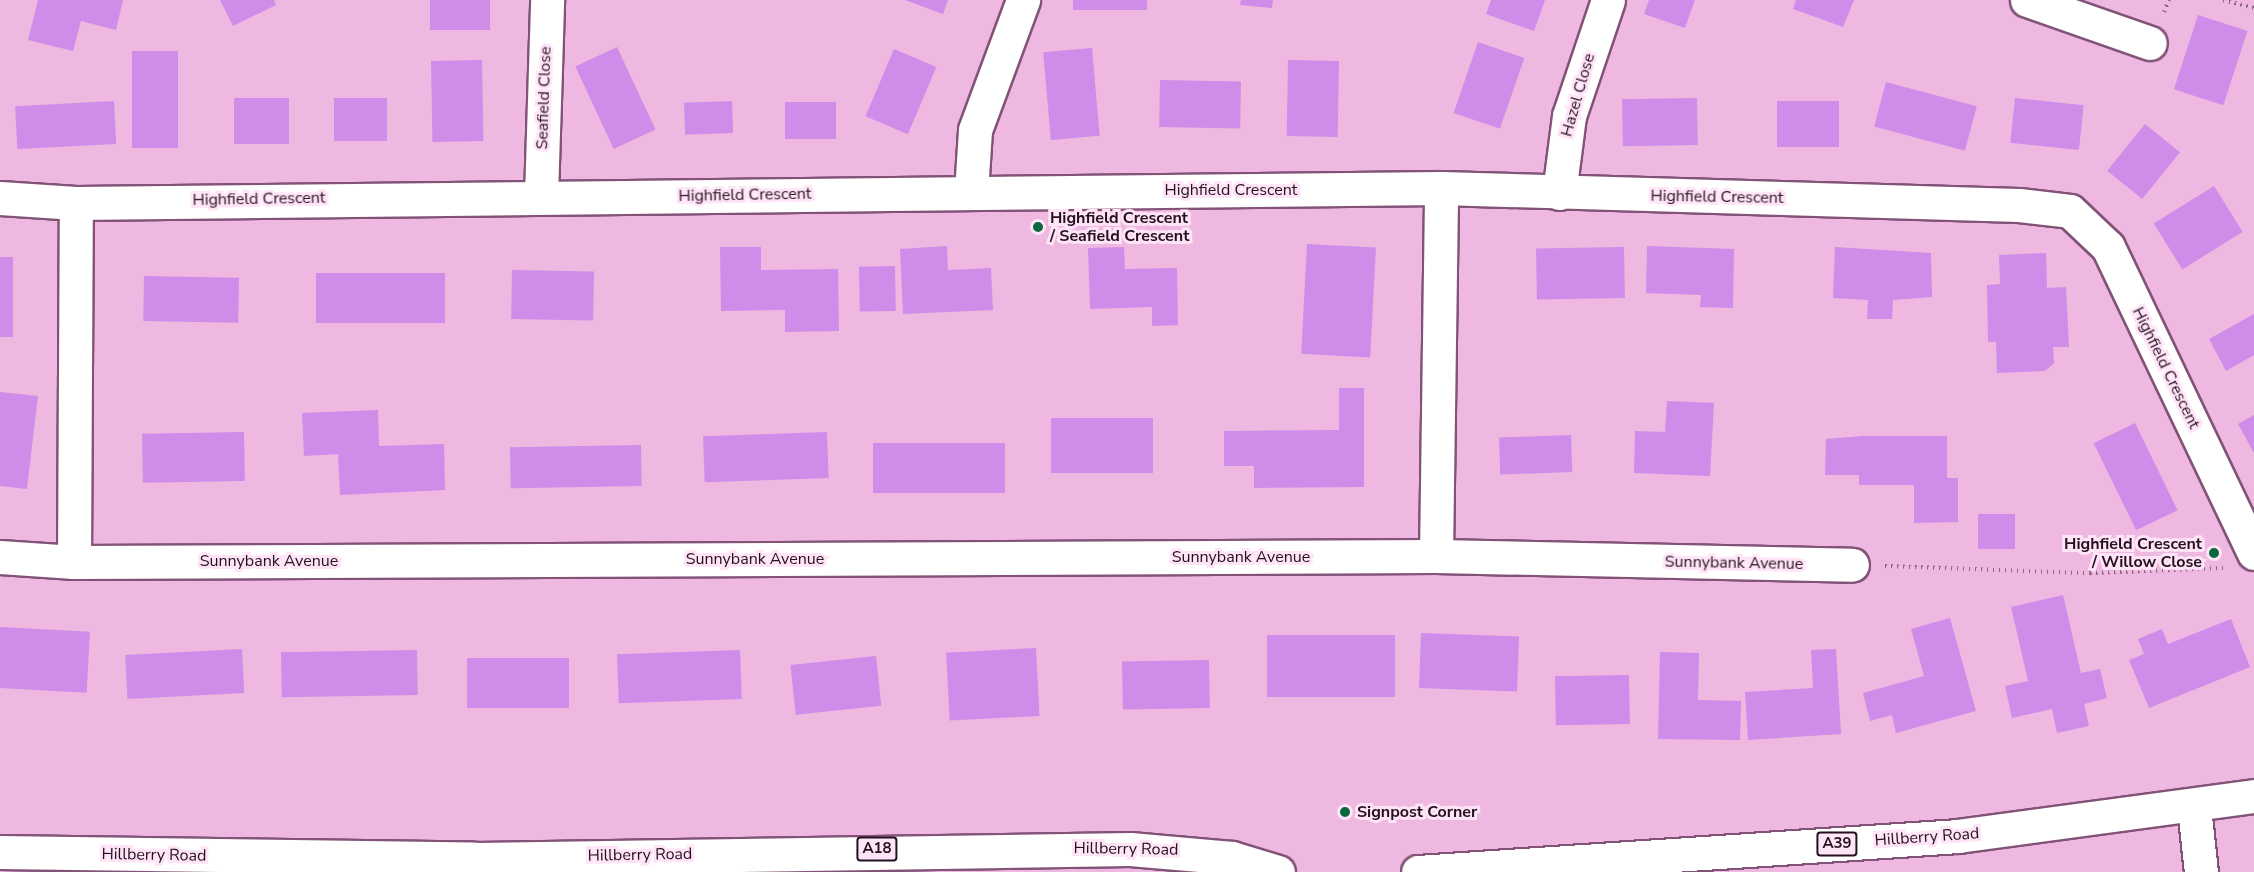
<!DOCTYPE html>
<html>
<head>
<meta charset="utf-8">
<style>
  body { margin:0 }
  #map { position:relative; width:2254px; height:872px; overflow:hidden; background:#eeb8e0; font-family:"Nunito Sans",sans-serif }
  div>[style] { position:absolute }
  .building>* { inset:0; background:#cf8ce9; transform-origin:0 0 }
  .path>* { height:4px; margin-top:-2px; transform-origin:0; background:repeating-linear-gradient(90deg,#8a6681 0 1.5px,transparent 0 6px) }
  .roads { filter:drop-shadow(2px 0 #825377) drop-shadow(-2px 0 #825377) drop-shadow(0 2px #825377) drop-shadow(0 -2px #825377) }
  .minor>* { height:33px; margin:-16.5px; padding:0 16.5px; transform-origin:16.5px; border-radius:16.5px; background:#fff }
  .highway>* { height:33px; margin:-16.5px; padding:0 16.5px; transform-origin:16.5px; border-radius:16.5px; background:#fff }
  .dots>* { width:16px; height:16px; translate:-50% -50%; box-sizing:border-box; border:3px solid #ffe3f7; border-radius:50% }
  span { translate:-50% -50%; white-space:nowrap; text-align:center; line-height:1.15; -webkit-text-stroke:6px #ffe3f7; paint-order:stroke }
  .shield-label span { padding:2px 4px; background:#ffe3f7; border:2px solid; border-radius:4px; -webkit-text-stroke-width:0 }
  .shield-label { font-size:15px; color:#23111f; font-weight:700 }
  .street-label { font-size:16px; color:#23111f }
  .poi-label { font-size:16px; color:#23111f; font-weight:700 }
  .left { translate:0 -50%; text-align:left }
  .right { translate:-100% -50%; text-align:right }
</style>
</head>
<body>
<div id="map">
  <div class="building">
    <div style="clip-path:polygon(38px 0,123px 0,116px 30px,81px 21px,73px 51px,28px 40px)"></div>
    <div style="clip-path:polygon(220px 0,274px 0,276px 5px,233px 26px)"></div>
    <div style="left:430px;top:0;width:60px;height:30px"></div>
    <div style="clip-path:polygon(905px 0,948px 0,943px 14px)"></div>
    <div style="left:1073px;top:0;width:74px;height:10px"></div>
    <div style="clip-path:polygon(1241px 0,1273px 0,1272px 8px,1240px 5px)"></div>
    <div style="clip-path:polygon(1491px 0,1545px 0,1534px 31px,1486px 14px)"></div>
    <div style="clip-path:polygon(1649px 0,1695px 0,1685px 28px,1644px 14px)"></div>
    <div style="clip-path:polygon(1796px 0,1854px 0,1843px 27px,1793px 9px)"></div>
    <div style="left:2198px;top:15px;width:52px;height:78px;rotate:18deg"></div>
    <div style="left:1478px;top:42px;width:49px;height:75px;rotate:19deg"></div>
    <div style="left:617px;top:47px;width:91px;height:46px;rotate:65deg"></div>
    <div style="left:1092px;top:48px;width:88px;height:49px;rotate:85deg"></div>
    <div style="left:894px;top:49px;width:46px;height:73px;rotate:23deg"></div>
    <div style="left:132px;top:51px;width:46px;height:97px"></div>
    <div style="left:482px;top:60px;width:81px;height:51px;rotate:89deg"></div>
    <div style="left:1339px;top:61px;width:76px;height:51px;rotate:91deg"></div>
    <div style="left:1160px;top:80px;width:81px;height:47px;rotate:1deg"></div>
    <div style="left:1886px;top:82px;width:94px;height:46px;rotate:15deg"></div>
    <div style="left:234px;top:98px;width:55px;height:46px"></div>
    <div style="left:387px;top:98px;width:43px;height:53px;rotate:90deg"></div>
    <div style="left:1697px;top:98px;width:47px;height:75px;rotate:89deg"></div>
    <div style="left:2015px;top:98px;width:69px;height:45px;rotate:6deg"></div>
    <div style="left:114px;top:101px;width:43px;height:99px;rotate:87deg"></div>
    <div style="left:732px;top:101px;width:32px;height:48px;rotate:88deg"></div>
    <div style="left:1777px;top:101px;width:62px;height:46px"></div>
    <div style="left:836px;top:102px;width:37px;height:51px;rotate:90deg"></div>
    <div style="left:2145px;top:124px;width:45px;height:60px;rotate:39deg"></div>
    <div style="left:2214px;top:186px;width:54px;height:71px;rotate:58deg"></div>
    <div style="left:1307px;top:244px;width:69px;height:110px;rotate:3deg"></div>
    <div style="clip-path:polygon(947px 246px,948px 270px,991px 268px,993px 310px,903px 314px,900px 249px)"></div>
    <div style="clip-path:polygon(1647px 246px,1734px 249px,1733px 308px,1700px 307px,1701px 295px,1646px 293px)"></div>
    <div style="clip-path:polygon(720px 247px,761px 247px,761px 270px,838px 269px,839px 331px,785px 332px,785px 310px,721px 311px)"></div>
    <div style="clip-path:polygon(1124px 247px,1125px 269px,1177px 268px,1178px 325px,1152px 326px,1152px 307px,1090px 309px,1088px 248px)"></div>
    <div style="left:1624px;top:247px;width:51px;height:88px;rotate:89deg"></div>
    <div style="clip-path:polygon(1835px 247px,1931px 253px,1932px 297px,1893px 300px,1892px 319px,1867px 319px,1868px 300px,1833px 298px)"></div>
    <div style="clip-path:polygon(2046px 253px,2047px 288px,2066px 287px,2069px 347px,2053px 347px,2054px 363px,2045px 371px,1997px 373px,1996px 342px,1988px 342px,1987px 285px,2000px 284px,1999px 255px)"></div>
    <div style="left:0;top:257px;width:13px;height:80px"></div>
    <div style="left:895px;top:266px;width:45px;height:36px;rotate:89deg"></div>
    <div style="left:512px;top:270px;width:82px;height:49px;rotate:1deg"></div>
    <div style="left:445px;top:273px;width:50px;height:129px;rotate:90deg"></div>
    <div style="left:144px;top:276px;width:95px;height:45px;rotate:1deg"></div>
    <div style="clip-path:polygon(2254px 314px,2254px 355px,2226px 371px,2209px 339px)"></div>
    <div style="clip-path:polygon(1339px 388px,1364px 388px,1364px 487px,1254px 488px,1254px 466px,1224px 466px,1224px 431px,1339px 430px)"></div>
    <div style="clip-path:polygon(0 392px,38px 396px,27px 489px,0 486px)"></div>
    <div style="clip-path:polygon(1667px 401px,1714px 403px,1710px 476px,1634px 473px,1635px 431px,1665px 432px)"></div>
    <div style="clip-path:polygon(378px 410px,379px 446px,444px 444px,445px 490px,340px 495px,338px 454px,304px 456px,302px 413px)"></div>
    <div style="clip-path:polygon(2254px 415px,2254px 453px,2238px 424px)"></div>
    <div style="left:1153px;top:418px;width:55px;height:102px;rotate:90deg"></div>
    <div style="left:2135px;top:423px;width:97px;height:46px;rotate:64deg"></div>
    <div style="left:244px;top:432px;width:49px;height:102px;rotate:89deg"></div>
    <div style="left:827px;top:432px;width:46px;height:124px;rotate:88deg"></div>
    <div style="left:1571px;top:435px;width:37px;height:72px;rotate:88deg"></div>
    <div style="clip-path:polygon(1862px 436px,1947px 436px,1947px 478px,1958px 478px,1958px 522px,1914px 523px,1914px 485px,1859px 485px,1859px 475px,1825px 475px,1826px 439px)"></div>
    <div style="left:1005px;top:443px;width:50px;height:132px;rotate:90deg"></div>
    <div style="left:641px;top:445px;width:41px;height:131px;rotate:89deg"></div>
    <div style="left:1978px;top:514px;width:37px;height:35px"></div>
    <div style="clip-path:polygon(2063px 595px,2081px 673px,2100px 669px,2107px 698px,2084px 704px,2089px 726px,2057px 733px,2052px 709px,2012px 718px,2005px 686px,2028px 681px,2011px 607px)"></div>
    <div style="clip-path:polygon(1950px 618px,1976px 711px,1896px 733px,1892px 715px,1870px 721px,1863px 693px,1924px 676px,1911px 629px)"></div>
    <div style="clip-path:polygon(2231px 619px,2250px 667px,2149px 708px,2129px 660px,2144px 654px,2138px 639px,2162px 629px,2168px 644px)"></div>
    <div style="left:0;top:627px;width:90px;height:61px;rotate:3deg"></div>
    <div style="left:1421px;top:633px;width:98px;height:55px;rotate:2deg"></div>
    <div style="left:1267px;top:635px;width:128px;height:62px"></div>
    <div style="left:1036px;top:648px;width:68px;height:90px;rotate:87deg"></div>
    <div style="left:242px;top:649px;width:44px;height:117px;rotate:87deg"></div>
    <div style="clip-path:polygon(1836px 649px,1841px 734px,1748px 740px,1745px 692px,1813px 688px,1811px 650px)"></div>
    <div style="left:417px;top:650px;width:45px;height:136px;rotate:89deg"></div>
    <div style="left:740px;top:650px;width:49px;height:123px;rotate:88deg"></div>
    <div style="clip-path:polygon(1660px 652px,1699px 653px,1698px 700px,1741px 701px,1740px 740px,1658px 739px)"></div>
    <div style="left:876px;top:656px;width:50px;height:86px;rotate:84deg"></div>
    <div style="left:569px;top:658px;width:50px;height:102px;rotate:90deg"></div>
    <div style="left:1209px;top:660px;width:48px;height:87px;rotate:89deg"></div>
    <div style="left:1629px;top:675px;width:49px;height:74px;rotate:89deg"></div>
  </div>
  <div class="path">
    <div style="left:2223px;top:0;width:32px;rotate:14deg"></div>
    <div style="left:2164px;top:12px;width:13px;rotate:-67deg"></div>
    <div style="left:1885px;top:566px;width:205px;rotate:2deg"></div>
    <div style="left:2090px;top:573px;width:133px;rotate:-2.2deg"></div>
  </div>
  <div class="roads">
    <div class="minor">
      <div style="left:2027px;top:0;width:130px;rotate:19.3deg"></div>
      <div style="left:971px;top:192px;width:62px;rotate:-86.3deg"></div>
      <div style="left:975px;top:130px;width:139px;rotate:-69.7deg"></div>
      <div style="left:1559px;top:193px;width:78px;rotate:-82.6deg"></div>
      <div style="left:1569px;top:116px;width:122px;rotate:-71.4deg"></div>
      <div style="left:541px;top:196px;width:196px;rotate:-88.2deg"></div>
      <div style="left:0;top:198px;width:76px;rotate:3.8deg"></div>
      <div style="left:76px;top:203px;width:1365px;rotate:-0.63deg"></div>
      <div style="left:1441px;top:188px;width:578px;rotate:1.68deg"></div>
      <div style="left:2019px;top:205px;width:51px;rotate:6.7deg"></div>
      <div style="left:2070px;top:211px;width:52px;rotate:43.5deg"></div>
      <div style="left:2108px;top:247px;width:339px;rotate:64.5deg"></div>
      <div style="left:1436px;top:556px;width:368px;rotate:-89.2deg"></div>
      <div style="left:0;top:557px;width:74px;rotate:3.9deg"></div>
      <div style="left:74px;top:562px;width:1362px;rotate:-0.25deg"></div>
      <div style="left:1436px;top:556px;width:416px;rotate:1.2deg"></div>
      <div style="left:74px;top:562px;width:359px;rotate:-89.7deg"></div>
      <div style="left:2194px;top:807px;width:65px;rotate:83.9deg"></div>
    </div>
    <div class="highway">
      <div style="left:0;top:852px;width:473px;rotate:0.8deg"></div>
      <div style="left:473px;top:859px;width:657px;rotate:-0.87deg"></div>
      <div style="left:1130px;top:849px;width:102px;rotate:5deg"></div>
      <div style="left:1232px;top:858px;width:48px;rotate:16.9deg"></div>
      <div style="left:1418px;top:872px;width:541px;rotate:-3.81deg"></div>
      <div style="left:1958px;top:836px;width:299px;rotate:-7.7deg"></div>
    </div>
  </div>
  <div class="dots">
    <div style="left:1038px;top:227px;background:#09693d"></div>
    <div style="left:2214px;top:553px;background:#09693d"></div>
    <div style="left:1345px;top:812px;background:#09693d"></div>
  </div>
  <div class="shield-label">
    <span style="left:1837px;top:844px">A39</span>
    <span style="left:877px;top:849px">A18</span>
  </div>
  <div class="street-label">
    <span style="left:1578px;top:95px;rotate:-74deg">Hazel Close</span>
    <span style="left:544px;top:98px;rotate:-88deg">Seafield Close</span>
    <span style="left:1231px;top:190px">Highfield Crescent</span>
    <span style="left:745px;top:195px;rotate:-1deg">Highfield Crescent</span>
    <span style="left:1717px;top:197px;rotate:1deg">Highfield Crescent</span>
    <span style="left:259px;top:199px;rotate:-1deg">Highfield Crescent</span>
    <span style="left:2166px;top:368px;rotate:64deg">Highfield Crescent</span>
    <span style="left:1241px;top:557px">Sunnybank Avenue</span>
    <span style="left:755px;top:559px">Sunnybank Avenue</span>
    <span style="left:269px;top:561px">Sunnybank Avenue</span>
    <span style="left:1734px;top:563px;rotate:1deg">Sunnybank Avenue</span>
    <span style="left:1927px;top:837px;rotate:-4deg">Hillberry Road</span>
    <span style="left:1126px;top:849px;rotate:1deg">Hillberry Road</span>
    <span style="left:154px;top:855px;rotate:1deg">Hillberry Road</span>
    <span style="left:640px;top:855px;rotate:-1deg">Hillberry Road</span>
  </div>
  <div class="poi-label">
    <span class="left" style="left:1050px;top:227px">Highfield Crescent<br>/ Seafield Crescent</span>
    <span class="right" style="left:2202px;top:553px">Highfield Crescent<br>/ Willow Close</span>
    <span class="left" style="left:1357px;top:812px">Signpost Corner</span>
  </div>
</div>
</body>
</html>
